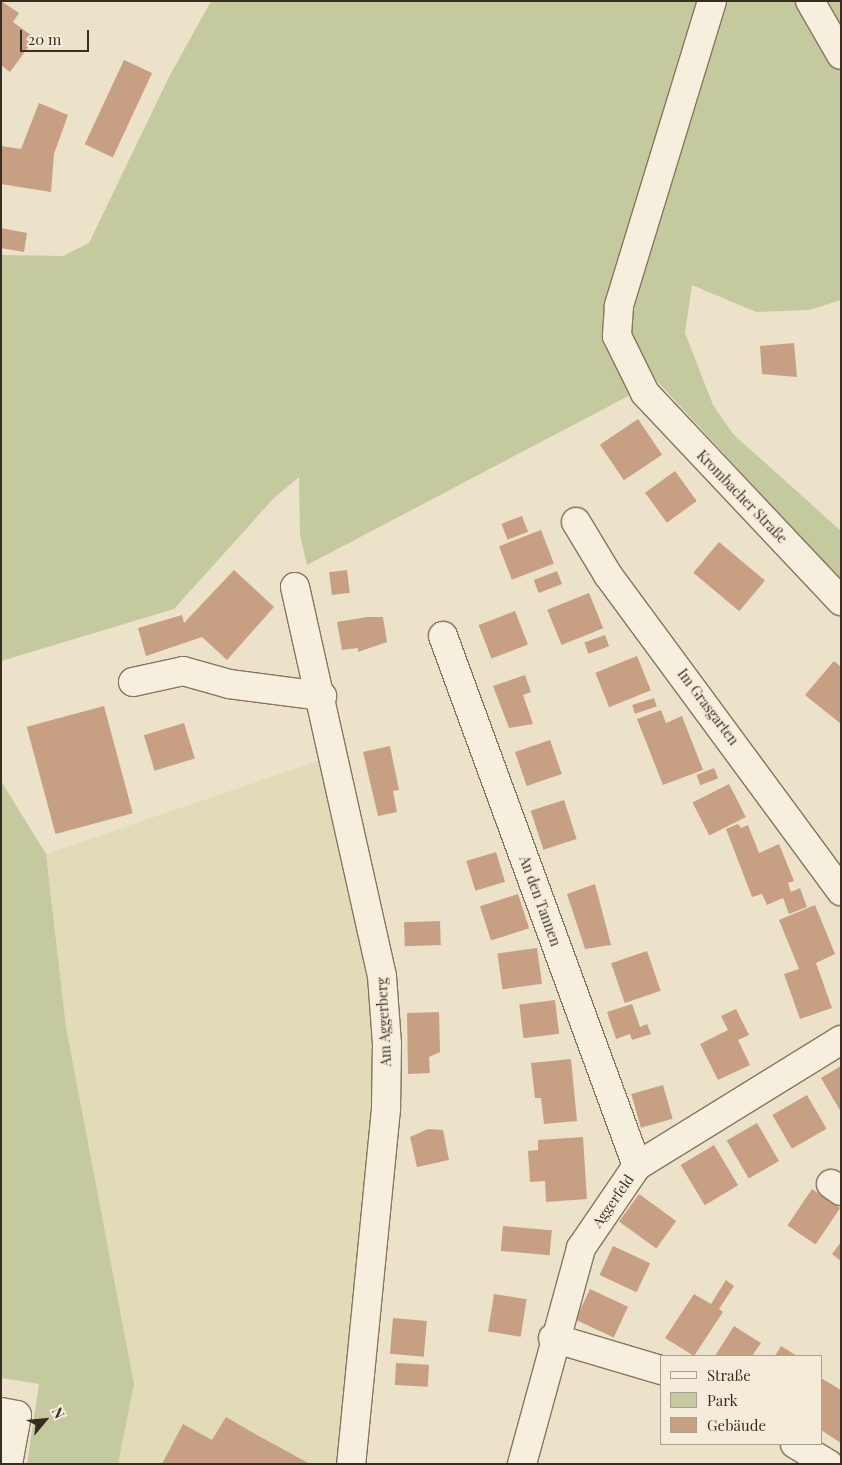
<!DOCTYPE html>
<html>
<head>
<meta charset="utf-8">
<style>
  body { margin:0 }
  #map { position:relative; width:842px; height:1465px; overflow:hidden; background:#ece2ca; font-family:"Playfair Display",serif }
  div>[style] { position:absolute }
  .farmland>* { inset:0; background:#e1dbb8 }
  .green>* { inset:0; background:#c4c99e }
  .building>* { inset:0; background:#c7a083; transform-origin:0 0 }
  .roads { filter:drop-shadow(1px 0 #87755f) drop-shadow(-1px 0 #87755f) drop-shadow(0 1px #87755f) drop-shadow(0 -1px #87755f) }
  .minor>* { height:28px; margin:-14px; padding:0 14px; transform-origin:14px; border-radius:14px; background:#f7efdd }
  span { translate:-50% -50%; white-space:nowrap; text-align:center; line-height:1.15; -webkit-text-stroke:4px #f4ecd9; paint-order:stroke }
  .street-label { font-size:14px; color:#392d22 }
  .frame { position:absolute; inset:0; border:2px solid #392d22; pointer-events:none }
  .legend { position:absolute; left:660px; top:1355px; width:162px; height:90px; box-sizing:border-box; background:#f4ecd9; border:1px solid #a9a090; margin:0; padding:6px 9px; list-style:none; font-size:15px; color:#392d22 }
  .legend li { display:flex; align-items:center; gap:10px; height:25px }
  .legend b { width:25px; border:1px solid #a9a090 }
  .north { position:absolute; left:20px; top:1395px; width:50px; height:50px; -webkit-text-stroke:4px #f4ecd9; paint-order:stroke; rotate:62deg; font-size:14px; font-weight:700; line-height:20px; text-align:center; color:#392d22 }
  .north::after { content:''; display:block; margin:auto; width:18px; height:22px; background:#392d22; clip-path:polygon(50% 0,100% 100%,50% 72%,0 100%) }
  .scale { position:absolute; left:20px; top:30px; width:69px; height:22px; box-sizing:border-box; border:2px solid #392d22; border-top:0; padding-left:6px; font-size:15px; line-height:18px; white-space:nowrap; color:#392d22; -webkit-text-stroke:4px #f4ecd9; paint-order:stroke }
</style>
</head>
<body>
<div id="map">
  <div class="farmland">
    <div style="clip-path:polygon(323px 759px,376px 1003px,379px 1059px,342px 1464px,118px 1464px,134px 1384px,66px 1027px,46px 854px)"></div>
  </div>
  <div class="green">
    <div style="clip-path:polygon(211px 1px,841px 1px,841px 300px,809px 310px,756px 312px,692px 285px,685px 333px,713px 405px,733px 434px,841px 531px,841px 581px,657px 381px,307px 565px,300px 534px,299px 477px,273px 499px,174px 609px,1px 661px,1px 255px,63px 256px,89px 243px,169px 77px)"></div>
    <div style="clip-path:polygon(1px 781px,46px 854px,66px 1027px,134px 1384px,118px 1464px,27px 1464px,39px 1384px,1px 1378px)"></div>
  </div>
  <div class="building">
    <div style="clip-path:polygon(1px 1px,19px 13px,13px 22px,35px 38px,10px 72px,1px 65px)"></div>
    <div style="left:124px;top:60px;width:31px;height:93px;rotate:25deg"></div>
    <div style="clip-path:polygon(39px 103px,68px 115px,54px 154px,51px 192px,1px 184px,1px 146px,21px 149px)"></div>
    <div style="clip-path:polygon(1px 228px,27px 233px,24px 252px,1px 248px)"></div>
    <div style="clip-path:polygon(794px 343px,797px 377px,762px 374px,760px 346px)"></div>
    <div style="left:638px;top:419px;width:43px;height:46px;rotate:56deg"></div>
    <div style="left:675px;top:471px;width:37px;height:37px;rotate:54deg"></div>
    <div style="left:522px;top:516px;width:17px;height:22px;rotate:69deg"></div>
    <div style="left:541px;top:530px;width:36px;height:45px;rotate:69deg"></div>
    <div style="left:719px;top:542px;width:60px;height:40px;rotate:40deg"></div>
    <div style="clip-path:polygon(234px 570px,274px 607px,227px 660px,202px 637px,146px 656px,138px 628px,182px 615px,184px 623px)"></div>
    <div style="left:347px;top:570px;width:23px;height:18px;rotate:83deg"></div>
    <div style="left:557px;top:571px;width:14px;height:25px;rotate:69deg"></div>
    <div style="left:589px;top:593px;width:38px;height:45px;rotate:68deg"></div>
    <div style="left:515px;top:611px;width:36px;height:39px;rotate:69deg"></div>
    <div style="clip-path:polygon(367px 617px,383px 617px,387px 642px,358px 652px,358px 648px,342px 650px,337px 622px)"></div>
    <div style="left:605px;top:635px;width:12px;height:22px;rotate:70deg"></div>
    <div style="left:637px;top:656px;width:37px;height:45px;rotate:68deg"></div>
    <div style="clip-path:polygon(834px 661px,841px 667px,841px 724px,805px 695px)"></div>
    <div style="clip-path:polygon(525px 675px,531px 692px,523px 695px,533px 724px,509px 728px,493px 686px)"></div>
    <div style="left:654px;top:698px;width:9px;height:23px;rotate:72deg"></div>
    <div style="left:104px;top:706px;width:111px;height:80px;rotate:75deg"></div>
    <div style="clip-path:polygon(661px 710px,666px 723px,682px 716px,703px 770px,663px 785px,637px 719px)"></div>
    <div style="left:184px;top:723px;width:37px;height:42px;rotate:73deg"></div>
    <div style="left:550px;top:740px;width:36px;height:37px;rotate:71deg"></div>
    <div style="clip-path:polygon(390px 746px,399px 790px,393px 791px,397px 812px,378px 816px,363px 752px)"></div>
    <div style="left:714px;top:768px;width:11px;height:19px;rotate:68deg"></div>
    <div style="left:729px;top:784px;width:37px;height:41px;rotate:63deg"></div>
    <div style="left:564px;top:800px;width:41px;height:35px;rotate:72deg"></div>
    <div style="clip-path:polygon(738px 824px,741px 828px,748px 825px,759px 853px,779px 844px,794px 881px,788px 883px,791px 892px,800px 888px,807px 907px,789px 914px,783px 898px,767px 905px,762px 894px,752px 897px,726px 829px)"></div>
    <div style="left:496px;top:852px;width:31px;height:31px;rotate:73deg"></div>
    <div style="clip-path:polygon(595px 884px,611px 945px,585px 949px,567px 894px)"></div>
    <div style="left:518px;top:894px;width:36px;height:40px;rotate:72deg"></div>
    <div style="clip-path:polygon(815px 905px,835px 954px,816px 963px,832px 1008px,800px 1019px,784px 974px,799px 969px,779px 920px)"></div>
    <div style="left:440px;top:921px;width:24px;height:36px;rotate:88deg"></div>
    <div style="left:537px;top:948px;width:36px;height:40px;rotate:82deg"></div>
    <div style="left:647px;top:951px;width:42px;height:38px;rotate:71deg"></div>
    <div style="left:555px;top:1000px;width:34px;height:36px;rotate:83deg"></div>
    <div style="clip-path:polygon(632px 1004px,640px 1027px,647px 1024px,651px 1034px,632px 1040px,630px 1034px,616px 1039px,607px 1012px)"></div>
    <div style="clip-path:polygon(736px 1009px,749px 1035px,738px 1040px,750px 1065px,718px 1080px,700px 1044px,728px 1030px,721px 1016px)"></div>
    <div style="clip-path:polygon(439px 1012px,440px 1052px,429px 1057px,430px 1073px,408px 1074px,407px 1013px)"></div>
    <div style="clip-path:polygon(571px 1059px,577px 1121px,544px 1124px,541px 1098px,535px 1098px,531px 1063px)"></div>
    <div style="clip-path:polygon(841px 1066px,841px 1112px,821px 1078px)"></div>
    <div style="left:663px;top:1085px;width:35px;height:33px;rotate:74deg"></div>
    <div style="left:807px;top:1095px;width:39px;height:40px;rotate:60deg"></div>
    <div style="left:757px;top:1123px;width:44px;height:35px;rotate:60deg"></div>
    <div style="clip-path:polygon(428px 1129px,443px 1130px,449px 1160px,417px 1167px,410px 1137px)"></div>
    <div style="clip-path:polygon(583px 1137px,587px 1199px,546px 1202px,545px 1181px,530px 1182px,528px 1151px,538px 1150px,538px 1140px)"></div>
    <div style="left:714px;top:1145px;width:47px;height:39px;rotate:59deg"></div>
    <div style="left:812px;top:1189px;width:34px;height:44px;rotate:34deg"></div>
    <div style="left:639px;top:1194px;width:46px;height:34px;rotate:36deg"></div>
    <div style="left:503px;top:1226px;width:49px;height:25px;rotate:5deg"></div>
    <div style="clip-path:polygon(841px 1242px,841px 1261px,832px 1254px)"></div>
    <div style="left:613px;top:1246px;width:41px;height:32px;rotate:25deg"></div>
    <div style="clip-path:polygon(726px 1280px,734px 1286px,719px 1309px,723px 1312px,694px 1356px,665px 1338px,694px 1294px,711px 1304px)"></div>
    <div style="left:590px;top:1289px;width:42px;height:34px;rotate:25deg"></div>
    <div style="left:494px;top:1294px;width:33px;height:38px;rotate:9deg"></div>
    <div style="left:393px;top:1318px;width:34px;height:36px;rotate:5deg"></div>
    <div style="clip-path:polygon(734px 1326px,761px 1343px,752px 1356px,715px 1356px)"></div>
    <div style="clip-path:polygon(781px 1346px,797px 1356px,775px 1356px)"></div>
    <div style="left:396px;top:1363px;width:33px;height:22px;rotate:3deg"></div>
    <div style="clip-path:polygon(821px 1378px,841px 1390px,841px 1443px,821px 1430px)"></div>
    <div style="clip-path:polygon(226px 1417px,257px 1435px,310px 1464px,162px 1464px,183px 1424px,212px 1440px)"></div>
  </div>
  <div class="roads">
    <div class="minor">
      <div style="left:712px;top:1px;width:319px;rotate:107deg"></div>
      <div style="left:619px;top:306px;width:30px;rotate:94deg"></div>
      <div style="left:617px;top:336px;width:64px;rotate:63.8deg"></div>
      <div style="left:645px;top:393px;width:286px;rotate:46.7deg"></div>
      <div style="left:810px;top:1px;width:62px;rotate:60.1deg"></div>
      <div style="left:576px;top:522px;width:62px;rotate:58.9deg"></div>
      <div style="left:608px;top:575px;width:393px;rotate:53.6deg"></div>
      <div style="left:295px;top:587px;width:399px;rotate:77.4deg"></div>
      <div style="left:382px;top:976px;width:68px;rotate:85.8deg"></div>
      <div style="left:387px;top:1044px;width:65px;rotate:90.9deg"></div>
      <div style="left:386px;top:1109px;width:357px;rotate:95.6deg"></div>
      <div style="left:443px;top:636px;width:564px;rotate:69.9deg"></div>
      <div style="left:133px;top:682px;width:51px;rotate:-12.4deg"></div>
      <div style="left:183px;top:671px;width:48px;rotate:15.8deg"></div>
      <div style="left:229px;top:684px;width:94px;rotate:7.4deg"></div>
      <div style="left:831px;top:1184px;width:12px;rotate:35deg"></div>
      <div style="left:553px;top:1338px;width:113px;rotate:16.5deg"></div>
      <div style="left:1px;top:1412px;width:16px;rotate:11deg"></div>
      <div style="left:17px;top:1415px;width:50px;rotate:100.4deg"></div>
      <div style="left:795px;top:1444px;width:39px;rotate:31deg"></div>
      <div style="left:522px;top:1464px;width:224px;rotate:-74.7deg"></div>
      <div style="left:581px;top:1248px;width:99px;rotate:-55.7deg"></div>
      <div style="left:637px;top:1166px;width:240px;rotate:-31.7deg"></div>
    </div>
  </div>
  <div class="street-label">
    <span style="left:742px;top:497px;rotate:46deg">Krombacher Straße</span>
    <span style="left:708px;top:707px;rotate:53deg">Im Grasgarten</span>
    <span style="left:540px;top:901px;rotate:70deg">An den Tannen</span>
    <span style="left:384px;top:1022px;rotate:-93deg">Am Aggerberg</span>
    <span style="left:613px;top:1201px;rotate:-55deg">Aggerfeld</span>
  </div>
  <div class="frame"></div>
  <ul class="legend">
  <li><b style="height:6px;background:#f7efdd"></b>Straße</li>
  <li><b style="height:14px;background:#c4c99e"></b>Park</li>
  <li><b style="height:14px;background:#c7a083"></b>Gebäude</li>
  </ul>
  <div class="north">N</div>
  <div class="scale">20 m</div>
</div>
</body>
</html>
